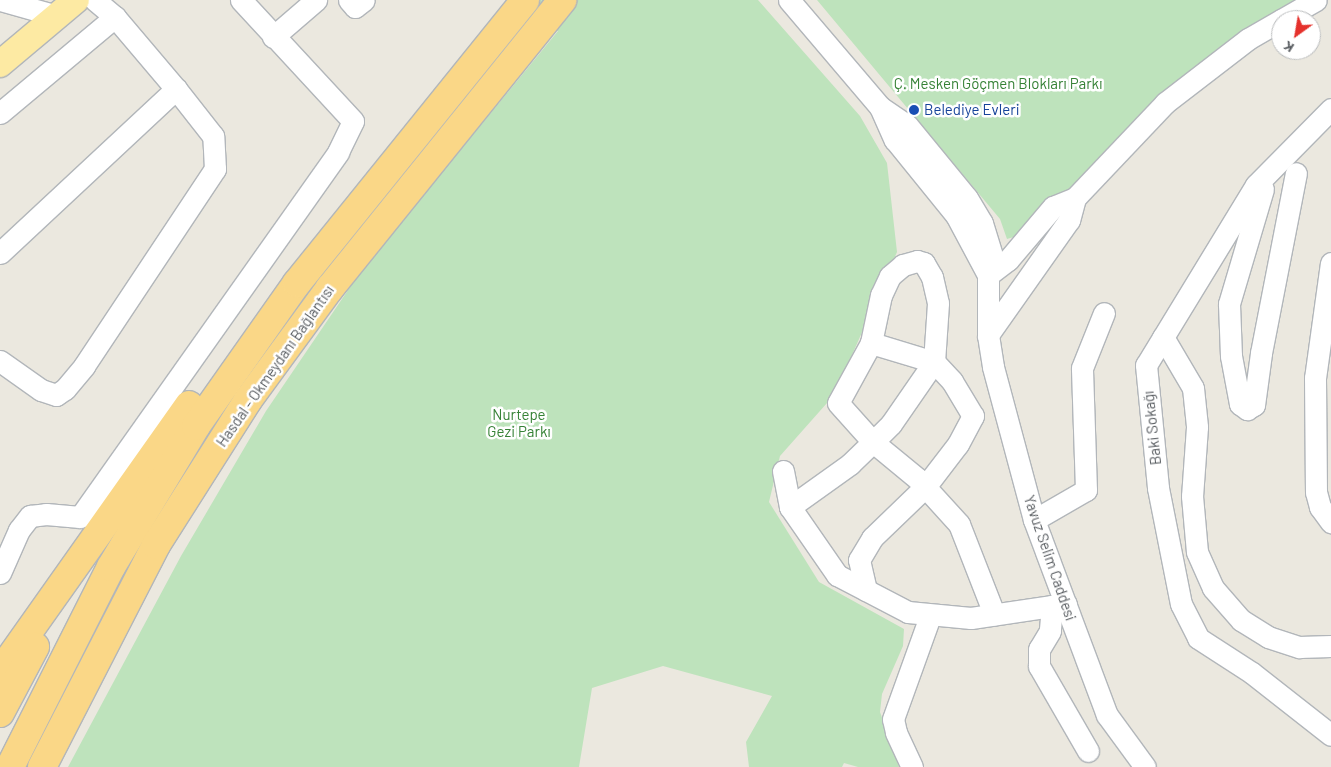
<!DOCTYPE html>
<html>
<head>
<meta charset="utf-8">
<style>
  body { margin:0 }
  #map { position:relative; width:1331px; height:767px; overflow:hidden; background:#ebe8df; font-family:Barlow,sans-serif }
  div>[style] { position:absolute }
  .green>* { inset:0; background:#bee3bc }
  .roads { filter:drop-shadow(1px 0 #b2b6ba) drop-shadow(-1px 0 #b2b6ba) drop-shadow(0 1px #b2b6ba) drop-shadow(0 -1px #b2b6ba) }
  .minor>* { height:21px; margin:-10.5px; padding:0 10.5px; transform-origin:10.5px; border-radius:10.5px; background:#fff }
  .major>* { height:26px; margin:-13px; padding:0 13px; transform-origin:13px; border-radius:13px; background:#fdeaa3 }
  .highway>* { height:28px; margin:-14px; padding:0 14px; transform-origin:14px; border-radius:14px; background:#fad787 }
  .dots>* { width:14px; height:14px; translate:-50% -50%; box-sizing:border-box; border:2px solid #fff; border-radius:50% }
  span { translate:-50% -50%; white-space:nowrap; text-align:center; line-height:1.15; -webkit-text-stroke:5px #fff; paint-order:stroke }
  .park-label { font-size:15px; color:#368236 }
  .transit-label { font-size:15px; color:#164399 }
  .left { translate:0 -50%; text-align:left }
  .street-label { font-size:15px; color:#585c60 }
  .north { position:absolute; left:1271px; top:10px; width:50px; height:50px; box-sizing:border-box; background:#fff; border:1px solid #bcbebf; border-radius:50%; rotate:212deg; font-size:14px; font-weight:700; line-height:20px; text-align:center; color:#585c60 }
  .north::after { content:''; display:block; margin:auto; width:18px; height:22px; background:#e5312c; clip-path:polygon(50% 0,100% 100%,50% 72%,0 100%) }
</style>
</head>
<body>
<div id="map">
  <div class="green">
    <div style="clip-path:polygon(505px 0,758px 0,860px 116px,887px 163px,897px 252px,835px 394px,780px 456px,769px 502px,819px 582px,904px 629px,903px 646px,882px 694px,880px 712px,899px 767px,858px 767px,844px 763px,842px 767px,749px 767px,746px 742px,772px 696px,663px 666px,592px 688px,579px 767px,68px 767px,181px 556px,266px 411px,361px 271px,558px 31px)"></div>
    <div style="clip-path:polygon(817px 0,1321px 0,1238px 35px,1017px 236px,1007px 239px,1000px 219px)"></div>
  </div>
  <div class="roads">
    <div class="minor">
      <div style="left:0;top:0;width:59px;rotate:15.7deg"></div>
      <div style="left:349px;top:0;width:9px;rotate:49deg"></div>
      <div style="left:355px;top:7px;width:11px;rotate:-38deg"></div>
      <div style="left:789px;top:0;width:140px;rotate:49.6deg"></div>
      <div style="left:880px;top:107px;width:36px;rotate:66deg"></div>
      <div style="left:895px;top:140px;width:97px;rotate:50.9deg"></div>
      <div style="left:956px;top:215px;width:68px;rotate:61.9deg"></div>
      <div style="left:1281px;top:20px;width:40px;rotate:-29.7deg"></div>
      <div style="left:273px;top:37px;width:57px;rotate:-40.7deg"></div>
      <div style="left:880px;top:107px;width:32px;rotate:34deg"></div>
      <div style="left:907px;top:125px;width:94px;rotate:50.6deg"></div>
      <div style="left:967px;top:198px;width:29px;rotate:59deg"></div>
      <div style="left:982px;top:223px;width:31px;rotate:73deg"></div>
      <div style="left:991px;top:253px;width:22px;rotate:98deg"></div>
      <div style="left:988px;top:275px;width:60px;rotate:90deg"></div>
      <div style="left:988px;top:335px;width:32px;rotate:81deg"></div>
      <div style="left:993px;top:367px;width:158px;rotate:75deg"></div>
      <div style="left:1034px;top:520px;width:208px;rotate:69.5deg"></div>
      <div style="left:1107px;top:715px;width:64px;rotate:53.8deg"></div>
      <div style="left:1331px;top:109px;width:107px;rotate:134.6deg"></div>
      <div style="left:1256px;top:185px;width:211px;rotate:121.4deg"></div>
      <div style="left:1146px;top:365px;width:124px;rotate:84.4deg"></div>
      <div style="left:1158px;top:488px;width:118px;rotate:78.8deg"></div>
      <div style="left:1181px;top:604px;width:38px;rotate:63deg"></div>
      <div style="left:1198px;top:638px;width:64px;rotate:32.9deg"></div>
      <div style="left:1252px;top:673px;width:100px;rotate:38.1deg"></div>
      <div style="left:0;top:113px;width:150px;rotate:-39.9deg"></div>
      <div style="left:115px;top:17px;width:26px;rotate:-140deg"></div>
      <div style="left:1263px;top:189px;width:120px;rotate:106.5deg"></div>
      <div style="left:1229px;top:304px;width:52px;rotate:87.8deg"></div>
      <div style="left:1231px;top:356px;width:49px;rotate:79.4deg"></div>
      <div style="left:1240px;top:404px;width:9px;rotate:36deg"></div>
      <div style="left:1247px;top:409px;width:8px;rotate:-30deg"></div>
      <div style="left:1254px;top:405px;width:52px;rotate:-82.3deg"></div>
      <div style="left:1261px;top:353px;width:183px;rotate:-79deg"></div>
      <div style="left:1075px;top:198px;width:131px;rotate:-46.5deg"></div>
      <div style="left:1165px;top:103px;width:105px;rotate:-37.6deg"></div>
      <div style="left:1248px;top:39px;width:38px;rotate:-30deg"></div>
      <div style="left:0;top:253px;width:241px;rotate:-43deg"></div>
      <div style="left:176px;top:89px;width:94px;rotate:-130.3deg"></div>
      <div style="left:1331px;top:263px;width:116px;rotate:97.9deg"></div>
      <div style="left:1315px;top:378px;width:114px;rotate:89.5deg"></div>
      <div style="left:1316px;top:492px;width:16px;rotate:75deg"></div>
      <div style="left:1320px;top:507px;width:19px;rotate:54deg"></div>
      <div style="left:988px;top:275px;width:25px;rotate:-37deg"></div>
      <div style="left:1008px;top:260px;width:70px;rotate:-49.7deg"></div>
      <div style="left:1053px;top:207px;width:24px;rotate:-22deg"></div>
      <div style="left:1075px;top:198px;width:23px;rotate:105deg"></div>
      <div style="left:1069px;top:220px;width:141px;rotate:125.2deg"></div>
      <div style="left:1163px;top:337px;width:59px;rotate:59.5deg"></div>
      <div style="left:1193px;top:388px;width:39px;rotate:84deg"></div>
      <div style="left:1197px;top:427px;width:69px;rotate:94.1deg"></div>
      <div style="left:1192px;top:496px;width:56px;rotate:84.9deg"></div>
      <div style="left:1197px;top:552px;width:39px;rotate:66deg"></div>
      <div style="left:1213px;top:588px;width:43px;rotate:48.8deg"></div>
      <div style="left:1241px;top:620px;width:32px;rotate:32deg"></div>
      <div style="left:1268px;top:637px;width:33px;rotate:18deg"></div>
      <div style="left:1299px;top:647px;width:32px;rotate:-2deg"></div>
      <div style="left:0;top:361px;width:50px;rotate:35.3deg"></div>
      <div style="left:41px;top:390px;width:16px;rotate:18deg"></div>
      <div style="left:56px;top:395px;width:11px;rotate:-34deg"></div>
      <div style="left:65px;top:389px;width:30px;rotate:-50deg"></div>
      <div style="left:84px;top:366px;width:237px;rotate:-56.4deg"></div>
      <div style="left:215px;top:169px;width:33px;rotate:-93deg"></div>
      <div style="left:213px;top:136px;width:60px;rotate:-128.2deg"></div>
      <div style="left:783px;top:471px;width:37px;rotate:79deg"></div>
      <div style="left:790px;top:507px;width:83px;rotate:55.3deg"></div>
      <div style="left:837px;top:575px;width:80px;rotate:27.5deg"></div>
      <div style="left:908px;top:612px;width:63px;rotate:5.4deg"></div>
      <div style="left:971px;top:618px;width:96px;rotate:-8.4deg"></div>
      <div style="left:790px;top:507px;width:74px;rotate:-35.6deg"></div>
      <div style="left:850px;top:464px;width:32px;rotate:-44deg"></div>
      <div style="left:873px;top:442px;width:25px;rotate:-45deg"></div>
      <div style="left:891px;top:424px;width:75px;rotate:-55.3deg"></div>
      <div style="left:934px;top:362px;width:59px;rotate:-86.1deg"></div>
      <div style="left:938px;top:303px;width:27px;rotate:-103deg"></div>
      <div style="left:932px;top:277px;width:16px;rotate:-120deg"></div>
      <div style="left:924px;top:263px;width:7px;rotate:-164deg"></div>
      <div style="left:917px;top:261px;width:15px;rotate:164deg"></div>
      <div style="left:903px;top:265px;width:17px;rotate:140deg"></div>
      <div style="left:890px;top:276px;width:21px;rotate:115deg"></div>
      <div style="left:881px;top:295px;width:49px;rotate:101.8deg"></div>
      <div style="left:871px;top:343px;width:68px;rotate:118.8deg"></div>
      <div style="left:838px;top:403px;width:52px;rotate:48.1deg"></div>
      <div style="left:873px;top:442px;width:58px;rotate:39.4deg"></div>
      <div style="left:918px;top:479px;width:61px;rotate:47.7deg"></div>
      <div style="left:959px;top:524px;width:97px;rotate:68.7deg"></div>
      <div style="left:1034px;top:520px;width:60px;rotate:-30deg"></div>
      <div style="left:1086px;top:490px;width:122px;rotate:-91.9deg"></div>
      <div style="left:1082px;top:368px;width:59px;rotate:-68.2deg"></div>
      <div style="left:0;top:573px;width:47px;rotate:-66.2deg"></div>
      <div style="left:19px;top:530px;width:18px;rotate:-52deg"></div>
      <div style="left:30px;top:516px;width:16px;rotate:-7deg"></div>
      <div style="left:46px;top:514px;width:34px;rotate:5deg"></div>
      <div style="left:80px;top:517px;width:447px;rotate:-54.7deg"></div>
      <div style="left:338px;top:152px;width:34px;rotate:-64deg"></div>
      <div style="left:353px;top:121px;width:165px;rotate:-132.8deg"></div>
      <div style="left:866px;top:590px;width:31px;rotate:-103deg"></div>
      <div style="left:859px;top:560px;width:26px;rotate:-59deg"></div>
      <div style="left:872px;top:538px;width:74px;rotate:-43.9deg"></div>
      <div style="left:925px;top:487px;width:54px;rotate:-52.5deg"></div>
      <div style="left:958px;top:444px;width:32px;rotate:-62deg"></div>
      <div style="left:973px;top:416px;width:41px;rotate:-121deg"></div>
      <div style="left:952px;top:381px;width:26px;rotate:-133deg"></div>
      <div style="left:934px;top:362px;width:66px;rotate:-163.2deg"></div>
      <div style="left:1052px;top:606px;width:25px;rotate:95deg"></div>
      <div style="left:1050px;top:631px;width:21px;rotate:121deg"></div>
      <div style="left:1039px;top:649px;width:17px;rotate:90deg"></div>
      <div style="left:1039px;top:666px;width:98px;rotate:60deg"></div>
      <div style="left:912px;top:767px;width:38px;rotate:-115deg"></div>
      <div style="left:896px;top:732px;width:13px;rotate:-103deg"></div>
      <div style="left:893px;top:719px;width:109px;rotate:-70.2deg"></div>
    </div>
    <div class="major">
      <div style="left:0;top:64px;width:99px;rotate:-40.1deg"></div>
    </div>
    <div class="highway">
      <div style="left:0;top:672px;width:327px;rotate:-54.7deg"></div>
      <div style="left:0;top:713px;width:75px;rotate:-62.1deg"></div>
      <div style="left:10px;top:767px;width:224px;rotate:-63.2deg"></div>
      <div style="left:111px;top:567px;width:165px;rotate:-58.9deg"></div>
      <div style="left:196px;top:426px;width:175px;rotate:-54.8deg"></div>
      <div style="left:297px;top:283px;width:363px;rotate:-51.1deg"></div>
      <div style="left:42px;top:767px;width:250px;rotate:-62.8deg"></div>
      <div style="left:156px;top:545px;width:172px;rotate:-57.6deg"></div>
      <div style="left:248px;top:400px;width:139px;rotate:-53.8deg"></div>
      <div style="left:330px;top:288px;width:370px;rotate:-51.1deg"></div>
    </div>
  </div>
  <div class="dots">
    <div style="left:914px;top:110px;background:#1a4fb4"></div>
  </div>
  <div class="park-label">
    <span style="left:998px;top:84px">Ç. Mesken Göçmen Blokları Parkı</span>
    <span style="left:519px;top:423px">Nurtepe<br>Gezi Parkı</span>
  </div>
  <div class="transit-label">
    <span class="left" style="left:924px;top:110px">Belediye Evleri</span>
  </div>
  <div class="street-label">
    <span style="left:275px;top:366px;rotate:-55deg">Hasdal - Okmeydanı Bağlantısı</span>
    <span style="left:1152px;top:428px;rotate:-96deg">Baki Sokağı</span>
    <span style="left:1050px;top:558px;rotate:71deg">Yavuz Selim Caddesi</span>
  </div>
  <div class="north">K</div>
</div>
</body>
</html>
